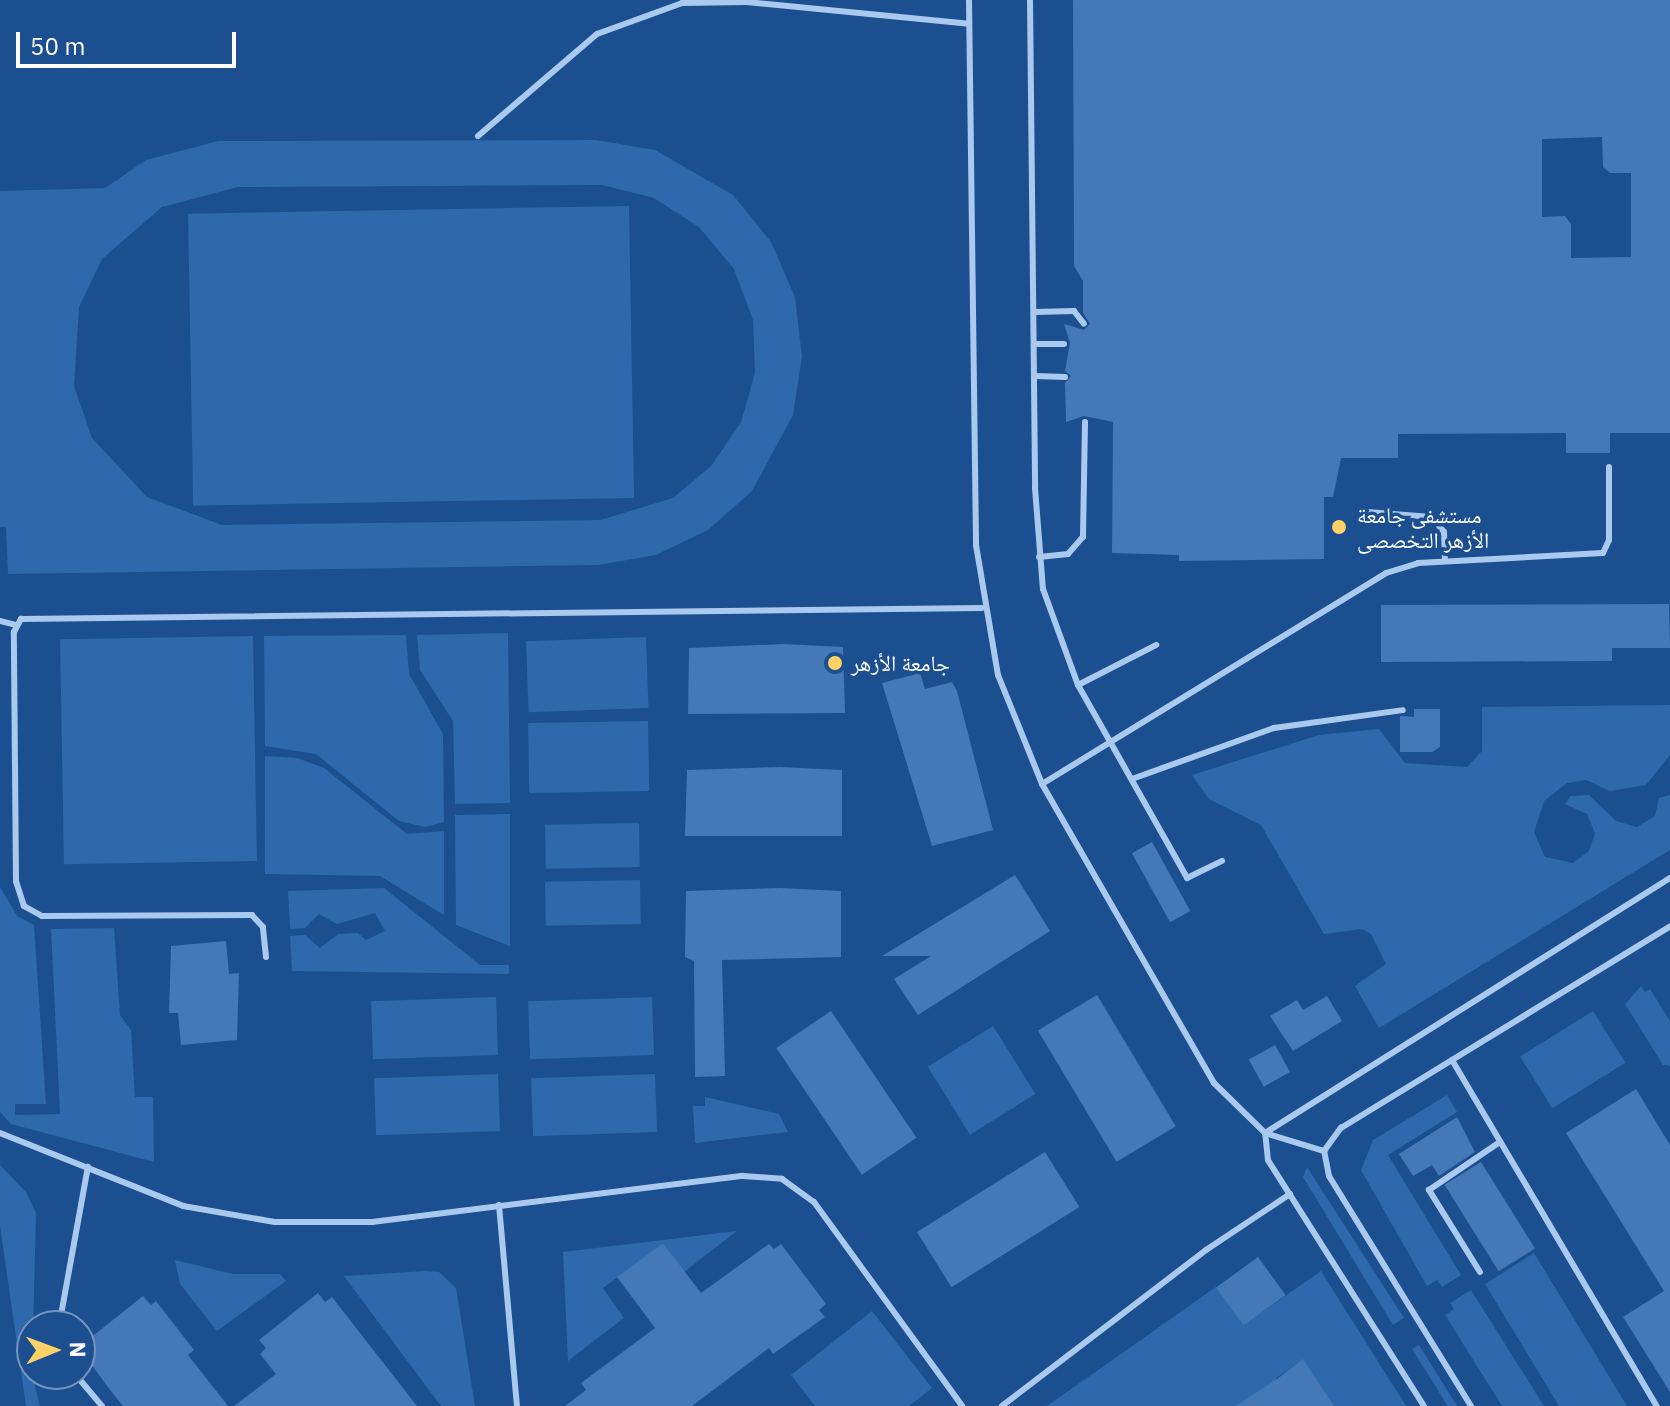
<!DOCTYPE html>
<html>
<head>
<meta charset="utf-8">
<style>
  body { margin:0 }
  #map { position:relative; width:1670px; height:1406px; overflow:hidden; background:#1b4f8f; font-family:"IBM Plex Sans","Noto Naskh Arabic",sans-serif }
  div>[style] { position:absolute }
  .green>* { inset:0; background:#2e69ad; transform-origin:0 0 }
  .building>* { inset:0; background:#4478b7; transform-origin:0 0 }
  .lane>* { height:6px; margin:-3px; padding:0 3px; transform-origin:3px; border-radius:3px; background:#a9c9ee }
  .dots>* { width:22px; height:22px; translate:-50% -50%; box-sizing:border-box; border:4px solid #1b4f8f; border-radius:50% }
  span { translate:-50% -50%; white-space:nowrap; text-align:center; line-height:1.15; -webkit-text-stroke:7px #1b4f8f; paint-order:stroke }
  .poi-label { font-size:22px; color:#fff }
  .left { translate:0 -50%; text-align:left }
  .north { position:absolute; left:16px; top:1310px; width:80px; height:80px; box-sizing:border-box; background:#1b4f8f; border:2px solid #7695bc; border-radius:50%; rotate:89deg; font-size:22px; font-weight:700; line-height:32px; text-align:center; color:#fff }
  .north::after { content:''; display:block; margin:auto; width:28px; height:36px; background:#ffd166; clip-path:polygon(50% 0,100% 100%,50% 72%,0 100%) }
  .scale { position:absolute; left:16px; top:32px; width:220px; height:36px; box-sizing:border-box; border:4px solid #fff; border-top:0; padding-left:10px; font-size:24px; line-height:28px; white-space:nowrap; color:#fff; -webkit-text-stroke:6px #1b4f8f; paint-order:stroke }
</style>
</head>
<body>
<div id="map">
  <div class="green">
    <div style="clip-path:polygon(evenodd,596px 140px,655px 150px,733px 195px,771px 242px,795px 297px,802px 357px,793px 415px,752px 491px,708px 530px,656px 555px,598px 565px,8px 574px,6px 527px,0 527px,0 191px,105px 188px,146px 160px,218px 141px,596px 140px,602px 185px,654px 198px,699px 227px,734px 269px,753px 320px,755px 373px,741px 422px,712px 465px,673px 498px,600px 520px,222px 525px,147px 497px,92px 438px,74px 386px,79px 307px,102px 259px,162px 207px,238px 187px,602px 185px)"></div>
    <div style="left:629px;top:206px;width:292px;height:441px;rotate:89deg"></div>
    <div style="clip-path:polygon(508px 633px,510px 803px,455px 804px,453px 721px,420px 670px,417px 635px)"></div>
    <div style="clip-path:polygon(406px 635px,409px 674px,443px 734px,444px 822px,425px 827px,399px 821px,316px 754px,265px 746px,264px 636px)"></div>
    <div style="left:253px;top:636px;width:225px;height:193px;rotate:89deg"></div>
    <div style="left:646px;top:637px;width:71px;height:120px;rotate:88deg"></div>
    <div style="clip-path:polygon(1670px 705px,1670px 755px,1646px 785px,1610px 791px,1586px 780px,1567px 783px,1544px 801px,1534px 832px,1545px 857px,1573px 863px,1589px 851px,1595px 833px,1587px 814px,1565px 804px,1570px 796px,1589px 795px,1616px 821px,1637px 827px,1655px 816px,1659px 798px,1670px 795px,1670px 850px,1379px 1028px,1355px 986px,1386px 964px,1371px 934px,1362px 929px,1324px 934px,1261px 825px,1209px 799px,1192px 775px,1319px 735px,1379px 729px,1405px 763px,1467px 767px,1482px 751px,1482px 707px)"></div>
    <div style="left:648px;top:721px;width:70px;height:120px;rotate:89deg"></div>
    <div style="clip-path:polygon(265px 756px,297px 758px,324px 768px,407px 834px,444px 831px,444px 915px,380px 876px,265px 874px)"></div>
    <div style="clip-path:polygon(510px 814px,510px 946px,456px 925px,455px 815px)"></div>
    <div style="left:639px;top:823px;width:44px;height:94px;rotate:89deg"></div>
    <div style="left:640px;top:880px;width:44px;height:95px;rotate:89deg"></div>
    <div style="clip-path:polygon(0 887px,17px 916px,34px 925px,46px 1104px,15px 1104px,15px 1115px,60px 1114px,51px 929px,114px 928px,120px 1015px,131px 1030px,135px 1097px,153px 1097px,154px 1162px,11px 1124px,0 1112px)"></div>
    <div style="clip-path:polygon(384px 888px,480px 965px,509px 965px,509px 974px,292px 971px,290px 936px,305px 935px,320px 948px,338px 934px,358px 933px,366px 940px,385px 931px,375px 913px,337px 924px,319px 914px,305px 928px,290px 929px,288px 891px)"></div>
    <div style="clip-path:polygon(1641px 986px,1645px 992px,1650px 989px,1670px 1021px,1670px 1066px,1663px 1065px,1625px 1004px)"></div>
    <div style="left:496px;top:997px;width:58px;height:125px;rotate:88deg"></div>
    <div style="left:652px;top:997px;width:58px;height:124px;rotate:88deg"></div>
    <div style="left:1593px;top:1011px;width:61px;height:86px;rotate:58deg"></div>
    <div style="left:993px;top:1026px;width:80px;height:77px;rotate:58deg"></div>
    <div style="left:498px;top:1074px;width:57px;height:124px;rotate:88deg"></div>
    <div style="left:655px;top:1074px;width:58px;height:124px;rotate:88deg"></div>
    <div style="clip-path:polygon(1447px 1095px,1457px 1112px,1388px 1155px,1461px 1275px,1442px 1287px,1437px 1280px,1427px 1286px,1361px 1170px,1373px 1140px)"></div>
    <div style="clip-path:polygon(705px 1097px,779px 1114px,788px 1132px,695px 1143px,693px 1106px,705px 1106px)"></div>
    <div style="clip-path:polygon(0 1165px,26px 1192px,36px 1213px,32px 1374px,40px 1406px,26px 1406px,0 1226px)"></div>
    <div style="clip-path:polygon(1307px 1167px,1404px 1318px,1393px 1325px,1303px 1177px)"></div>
    <div style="clip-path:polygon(737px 1231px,684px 1272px,663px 1243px,603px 1288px,624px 1318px,568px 1361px,563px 1252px)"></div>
    <div style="clip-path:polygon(1534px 1253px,1627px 1406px,1559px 1406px,1485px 1284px)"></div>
    <div style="clip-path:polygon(175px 1260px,233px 1274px,280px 1274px,286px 1281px,217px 1331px,180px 1284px)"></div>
    <div style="clip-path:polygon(426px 1271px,439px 1272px,456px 1288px,475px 1406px,441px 1406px,344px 1276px)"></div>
    <div style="clip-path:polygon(1321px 1271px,1406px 1406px,1334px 1406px,1303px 1360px,1276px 1378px,1294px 1406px,1047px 1406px,1216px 1287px,1244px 1325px)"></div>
    <div style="clip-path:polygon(1471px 1290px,1544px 1406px,1502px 1406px,1445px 1315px,1454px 1309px,1450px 1303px)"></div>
    <div style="clip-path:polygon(872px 1311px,932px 1388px,909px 1406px,815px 1406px,791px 1375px)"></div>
    <div style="left:1419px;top:1345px;width:72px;height:8px;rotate:58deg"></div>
  </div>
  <div class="building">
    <div style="clip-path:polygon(evenodd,1073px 0,1670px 0,1670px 433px,1610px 433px,1610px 453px,1566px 453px,1566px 433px,1398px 434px,1398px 458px,1341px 458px,1333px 497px,1324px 497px,1324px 559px,1179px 561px,1179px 555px,1112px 553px,1113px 422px,1084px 416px,1066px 422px,1065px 383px,1071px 376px,1065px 371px,1070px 343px,1064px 324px,1084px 330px,1090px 324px,1083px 313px,1083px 281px,1074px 266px,1073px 0,1602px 137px,1603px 167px,1610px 173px,1631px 173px,1631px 257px,1571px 258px,1571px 224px,1565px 216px,1542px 217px,1542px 139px,1602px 137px)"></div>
    <div style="clip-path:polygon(1669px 604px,1670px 648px,1612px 648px,1612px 661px,1381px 662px,1381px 605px)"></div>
    <div style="clip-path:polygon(783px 644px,843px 647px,845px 713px,688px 714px,689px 648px)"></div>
    <div style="clip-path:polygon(920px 673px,925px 689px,952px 682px,957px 691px,993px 830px,932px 846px,882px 683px)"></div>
    <div style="clip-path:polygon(1414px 709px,1440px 709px,1440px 747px,1432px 752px,1400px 752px,1400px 716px,1414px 717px)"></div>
    <div style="clip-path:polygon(780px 767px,842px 770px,842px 836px,685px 836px,687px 770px)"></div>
    <div style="left:1152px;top:842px;width:79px;height:23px;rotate:61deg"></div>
    <div style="clip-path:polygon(1015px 875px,1050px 931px,918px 1015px,894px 979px,931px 956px,882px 956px)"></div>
    <div style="clip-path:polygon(780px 888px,841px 891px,841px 957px,722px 960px,725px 1076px,695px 1077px,694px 961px,685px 957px,686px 891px)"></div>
    <div style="clip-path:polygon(226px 941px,229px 974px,239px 973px,237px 1040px,181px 1045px,178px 1013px,169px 1013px,171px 946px)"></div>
    <div style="left:1097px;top:995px;width:153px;height:69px;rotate:59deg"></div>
    <div style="clip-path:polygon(1327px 996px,1342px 1021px,1293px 1051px,1270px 1016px,1297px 1000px,1303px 1010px)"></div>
    <div style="left:831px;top:1011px;width:153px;height:66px;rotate:56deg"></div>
    <div style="left:1275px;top:1045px;width:31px;height:30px;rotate:61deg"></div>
    <div style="clip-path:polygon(1636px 1089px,1670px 1145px,1670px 1392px,1623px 1317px,1664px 1291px,1566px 1133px)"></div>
    <div style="clip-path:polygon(1457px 1117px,1475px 1152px,1439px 1176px,1432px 1165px,1413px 1176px,1399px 1154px)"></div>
    <div style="left:1045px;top:1152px;width:65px;height:151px;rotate:58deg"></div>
    <div style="left:1481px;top:1162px;width:102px;height:43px;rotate:58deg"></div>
    <div style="clip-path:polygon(663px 1243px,701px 1293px,769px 1244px,774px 1249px,781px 1244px,826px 1304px,819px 1310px,825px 1317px,773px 1354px,769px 1348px,692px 1406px,565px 1406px,586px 1390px,581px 1383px,655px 1328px,617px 1277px)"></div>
    <div style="left:1258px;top:1257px;width:47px;height:52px;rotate:54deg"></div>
    <div style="clip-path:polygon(318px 1293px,325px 1302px,332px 1297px,417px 1406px,234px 1406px,276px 1374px,260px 1354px,266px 1348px,259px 1340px)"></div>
    <div style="clip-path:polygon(143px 1296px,151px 1305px,156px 1301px,194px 1350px,188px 1355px,228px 1406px,123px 1406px,110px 1390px,86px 1357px,91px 1353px,84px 1343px)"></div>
    <div style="clip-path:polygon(1303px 1359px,1334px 1406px,1236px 1406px,1277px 1379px)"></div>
  </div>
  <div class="lane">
    <div style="left:969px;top:0;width:545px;rotate:89.26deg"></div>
    <div style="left:976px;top:545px;width:132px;rotate:80.4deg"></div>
    <div style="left:998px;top:675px;width:118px;rotate:68deg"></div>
    <div style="left:1042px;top:784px;width:345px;rotate:60.1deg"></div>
    <div style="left:1214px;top:1083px;width:71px;rotate:44.4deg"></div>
    <div style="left:1265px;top:1133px;width:62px;rotate:17deg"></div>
    <div style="left:1030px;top:0;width:488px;rotate:89.4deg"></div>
    <div style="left:1035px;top:488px;width:101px;rotate:85.5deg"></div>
    <div style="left:1043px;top:589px;width:102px;rotate:70deg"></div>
    <div style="left:1078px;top:685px;width:222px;rotate:60.5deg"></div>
    <div style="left:1187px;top:878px;width:39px;rotate:-26deg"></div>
    <div style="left:478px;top:136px;width:157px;rotate:-40.6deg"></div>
    <div style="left:597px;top:34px;width:90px;rotate:-20deg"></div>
    <div style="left:682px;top:3px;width:64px;rotate:-0.9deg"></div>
    <div style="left:746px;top:2px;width:224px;rotate:5.6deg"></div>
    <div style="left:1034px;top:312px;width:40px;rotate:-1.4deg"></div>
    <div style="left:1074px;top:311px;width:16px;rotate:52deg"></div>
    <div style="left:1035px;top:344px;width:29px"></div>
    <div style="left:1035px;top:376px;width:30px;rotate:2deg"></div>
    <div style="left:1367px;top:512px;width:65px;rotate:4.4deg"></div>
    <div style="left:1432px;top:517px;width:19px;rotate:51deg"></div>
    <div style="left:1444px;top:532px;width:29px;rotate:88deg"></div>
    <div style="left:1039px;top:557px;width:29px;rotate:-6deg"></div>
    <div style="left:1068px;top:554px;width:23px;rotate:-49deg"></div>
    <div style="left:1083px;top:537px;width:115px;rotate:-89deg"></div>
    <div style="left:0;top:621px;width:16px;rotate:14deg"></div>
    <div style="left:1078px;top:685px;width:88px;rotate:-27.1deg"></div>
    <div style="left:1132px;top:779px;width:151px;rotate:-19.8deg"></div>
    <div style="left:1274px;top:728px;width:130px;rotate:-7.9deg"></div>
    <div style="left:1042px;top:784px;width:404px;rotate:-31.5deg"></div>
    <div style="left:1386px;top:573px;width:34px;rotate:-17deg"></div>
    <div style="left:1418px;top:563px;width:185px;rotate:-3.1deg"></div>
    <div style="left:1603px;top:553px;width:14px;rotate:-65deg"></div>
    <div style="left:1609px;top:540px;width:73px;rotate:-90deg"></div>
    <div style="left:266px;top:957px;width:30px;rotate:-96deg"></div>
    <div style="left:263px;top:927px;width:16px;rotate:-133deg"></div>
    <div style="left:252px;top:915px;width:210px;rotate:179.7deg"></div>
    <div style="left:42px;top:916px;width:21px;rotate:-151deg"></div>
    <div style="left:24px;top:906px;width:26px;rotate:-108deg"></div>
    <div style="left:16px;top:881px;width:249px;rotate:-90.5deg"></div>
    <div style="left:14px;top:632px;width:15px;rotate:-62deg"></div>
    <div style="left:21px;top:619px;width:961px;rotate:-0.66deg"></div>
    <div style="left:1452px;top:1060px;width:402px;rotate:59.4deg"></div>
    <div style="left:0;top:1133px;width:197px;rotate:21.7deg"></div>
    <div style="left:183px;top:1206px;width:93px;rotate:9.9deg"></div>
    <div style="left:275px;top:1222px;width:97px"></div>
    <div style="left:372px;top:1222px;width:374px;rotate:-7.1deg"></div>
    <div style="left:743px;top:1176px;width:39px;rotate:4deg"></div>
    <div style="left:782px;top:1179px;width:39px;rotate:36deg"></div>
    <div style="left:814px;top:1202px;width:252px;rotate:54deg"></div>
    <div style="left:499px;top:1205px;width:202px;rotate:84.9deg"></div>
    <div style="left:1480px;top:1272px;width:97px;rotate:-121.9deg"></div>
    <div style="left:1429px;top:1190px;width:86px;rotate:-34.1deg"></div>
    <div style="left:59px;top:1326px;width:162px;rotate:-79.7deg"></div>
    <div style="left:75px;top:1374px;width:42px;rotate:49.8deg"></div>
    <div style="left:1002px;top:1406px;width:257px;rotate:-37.4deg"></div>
    <div style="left:1206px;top:1250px;width:101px;rotate:-33.7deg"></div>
    <div style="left:1424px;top:1406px;width:291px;rotate:-122.4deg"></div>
    <div style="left:1268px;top:1160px;width:27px;rotate:-96deg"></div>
    <div style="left:1265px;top:1133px;width:479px;rotate:-32.2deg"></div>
    <div style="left:1471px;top:1406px;width:270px;rotate:-121.7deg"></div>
    <div style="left:1329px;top:1176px;width:25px;rotate:-101deg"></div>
    <div style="left:1324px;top:1151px;width:29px;rotate:-54deg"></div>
    <div style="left:1341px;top:1128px;width:386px;rotate:-31.5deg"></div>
  </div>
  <div class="dots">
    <div style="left:1339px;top:527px;background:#ffd166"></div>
    <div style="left:835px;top:663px;background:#ffd166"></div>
  </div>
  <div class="poi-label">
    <span class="left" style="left:1357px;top:527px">مستشفى جامعة<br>الأزهر التخصصى</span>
    <span class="left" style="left:851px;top:663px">جامعة الأزهر</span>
  </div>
  <div class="north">N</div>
  <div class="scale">50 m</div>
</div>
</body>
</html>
